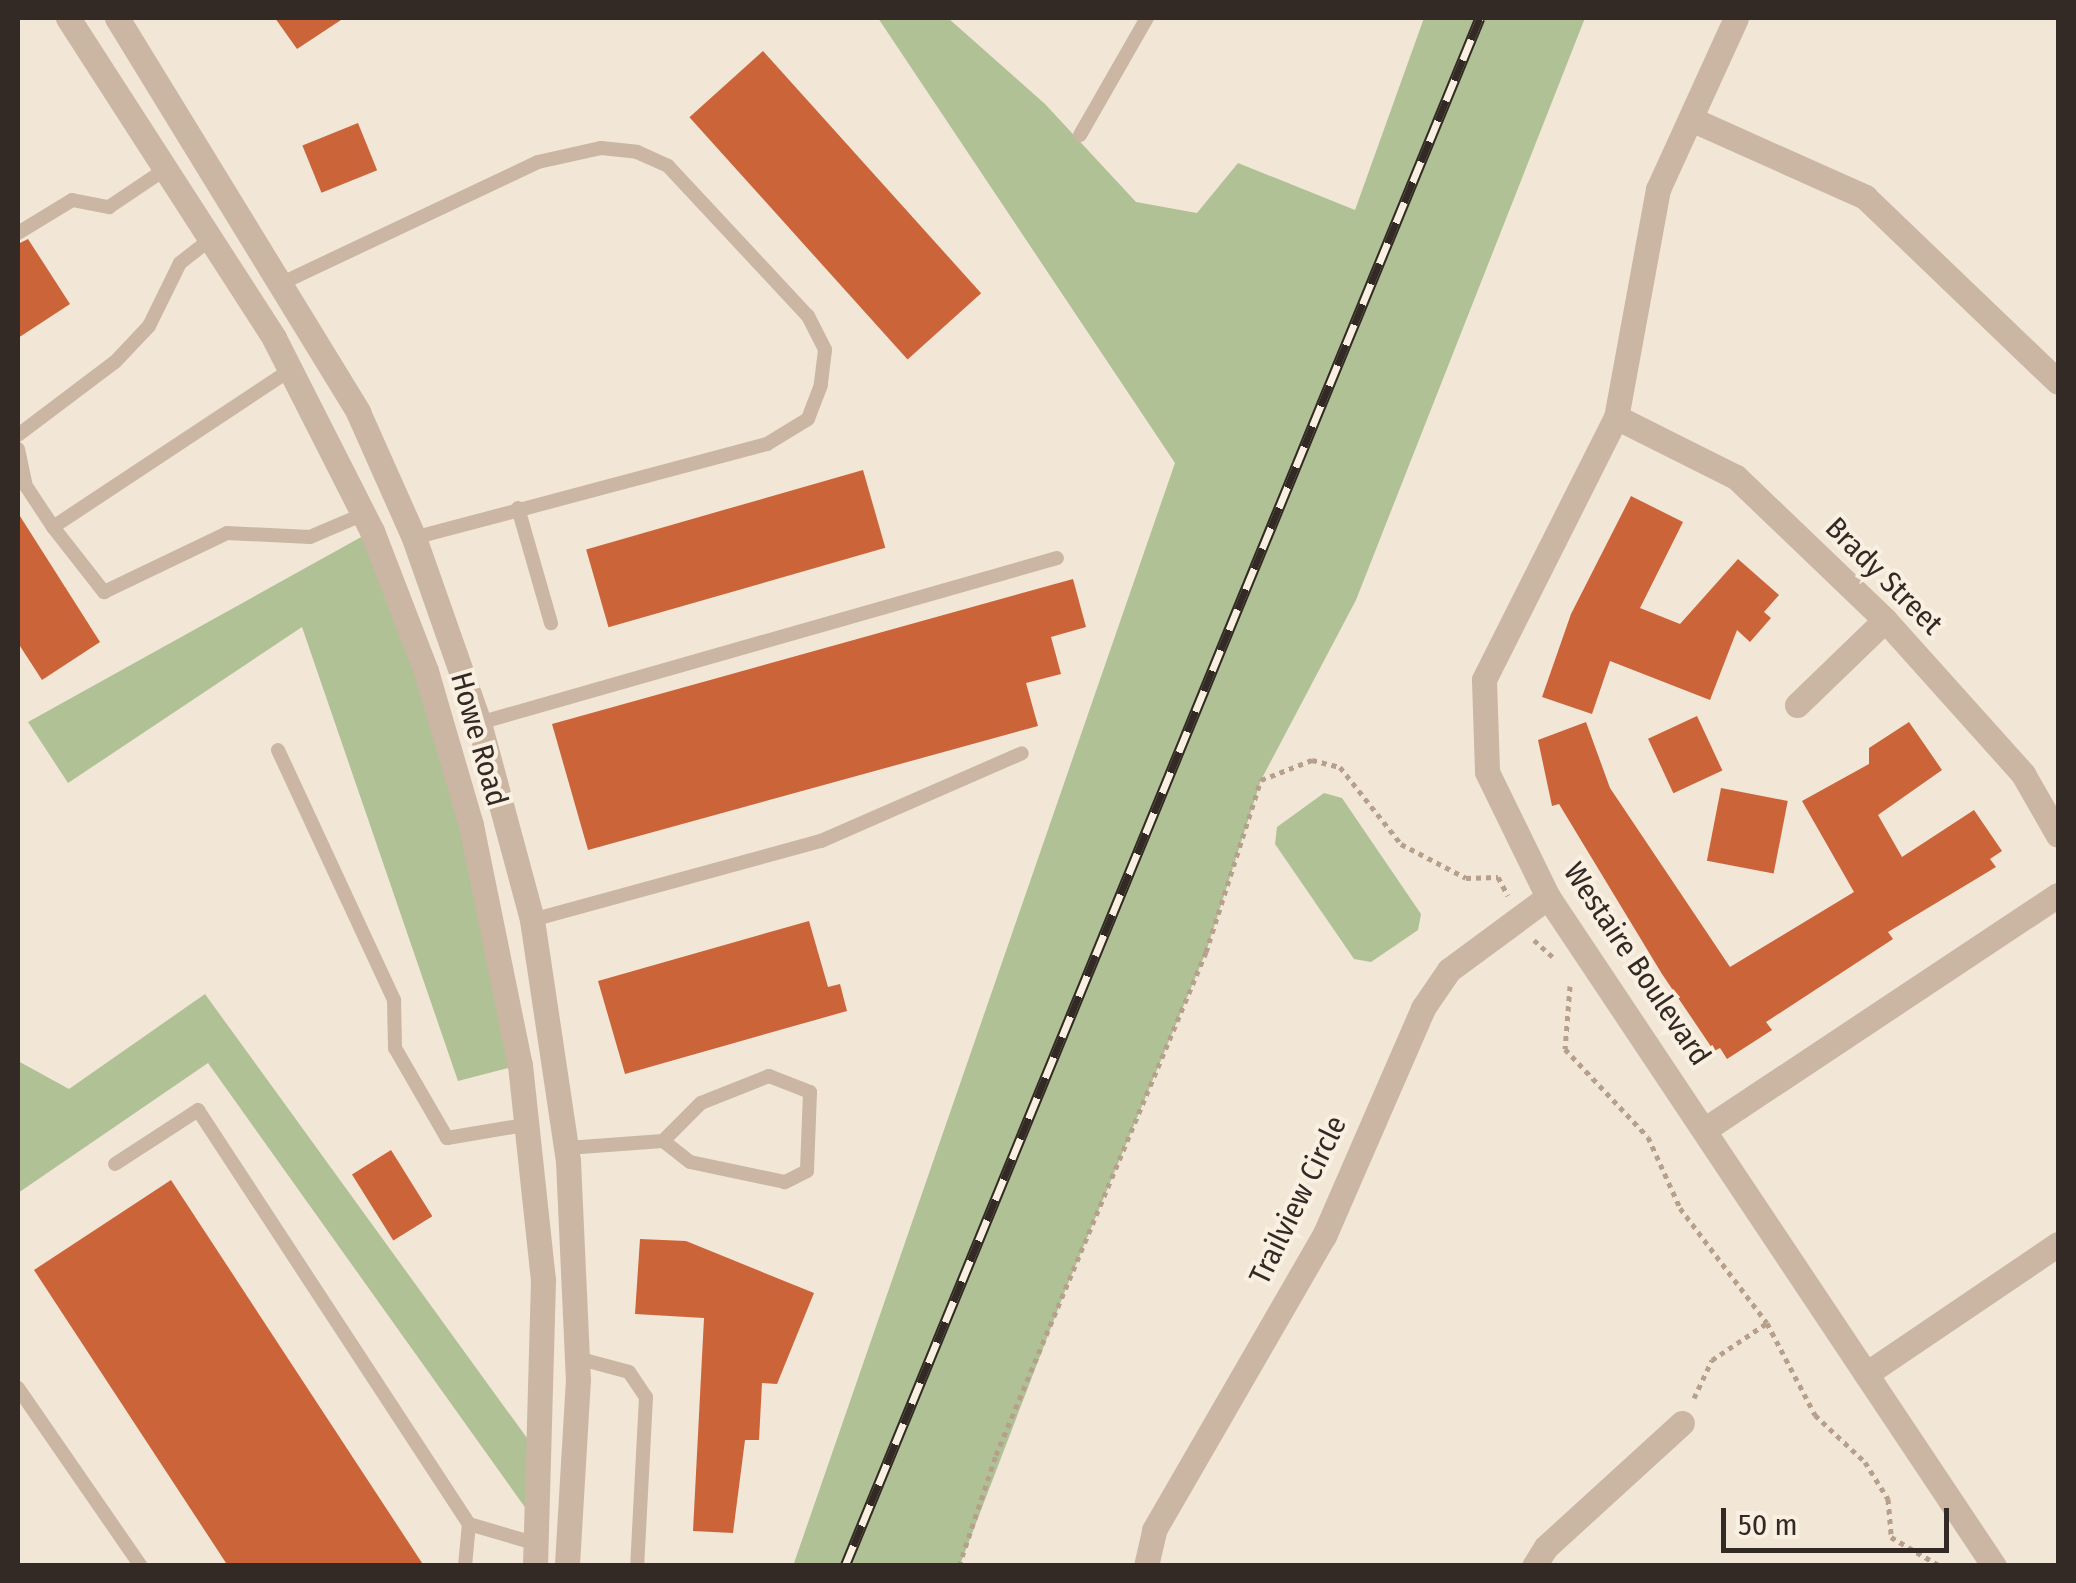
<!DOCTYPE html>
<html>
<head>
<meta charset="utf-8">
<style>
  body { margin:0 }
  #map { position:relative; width:2076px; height:1583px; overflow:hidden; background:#f2e6d6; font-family:"Fira Sans Condensed",sans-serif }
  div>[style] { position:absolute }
  .green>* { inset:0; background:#b0c196 }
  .building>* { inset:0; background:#cc643a; transform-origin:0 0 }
  .path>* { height:5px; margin-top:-2.5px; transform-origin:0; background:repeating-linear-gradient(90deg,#b6a08c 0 5px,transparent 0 10px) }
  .service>* { height:14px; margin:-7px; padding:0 7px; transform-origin:7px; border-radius:7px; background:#cab6a2 }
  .minor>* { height:25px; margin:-12.5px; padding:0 12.5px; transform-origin:12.5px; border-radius:12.5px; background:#cab6a2 }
  .tertiary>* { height:25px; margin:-12.5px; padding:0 12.5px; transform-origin:12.5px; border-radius:12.5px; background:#cab6a2 }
  .rail>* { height:11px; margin-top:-5.5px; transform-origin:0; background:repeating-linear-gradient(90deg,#faf0e2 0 22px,#342a25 0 44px); box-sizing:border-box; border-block:2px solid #342a25 }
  span { translate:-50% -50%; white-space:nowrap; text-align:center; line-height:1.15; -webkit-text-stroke:8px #faf0e2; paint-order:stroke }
  .street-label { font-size:30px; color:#342a25 }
  .frame { position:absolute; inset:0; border:20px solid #342a25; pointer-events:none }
  .scale { position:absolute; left:1721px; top:1508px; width:228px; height:45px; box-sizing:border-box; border:5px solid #342a25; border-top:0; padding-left:12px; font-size:30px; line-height:35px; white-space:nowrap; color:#342a25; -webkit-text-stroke:8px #faf0e2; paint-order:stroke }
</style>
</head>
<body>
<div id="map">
  <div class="green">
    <div style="clip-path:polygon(878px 18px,948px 18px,1045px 104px,1136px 202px,1197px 213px,1238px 163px,1355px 210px,1424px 18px,1585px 18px,1356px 600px,1261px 780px,1206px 952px,1065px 1291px,960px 1565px,793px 1566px,1175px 463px)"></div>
    <div style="clip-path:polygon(372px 531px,426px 671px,520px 1065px,458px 1081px,302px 627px,68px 783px,28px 722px)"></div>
    <div style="clip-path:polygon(1324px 793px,1342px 798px,1421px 914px,1418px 930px,1371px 962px,1354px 959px,1275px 844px,1277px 827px)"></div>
    <div style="clip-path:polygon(205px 994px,540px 1456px,539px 1527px,208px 1063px,18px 1193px,18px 1061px,69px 1089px)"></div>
  </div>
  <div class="building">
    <div style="clip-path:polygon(275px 18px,344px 18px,297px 49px)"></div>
    <div style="left:763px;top:51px;width:326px;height:99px;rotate:48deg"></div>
    <div style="left:358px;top:123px;width:51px;height:60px;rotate:68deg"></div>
    <div style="clip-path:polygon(28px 239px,70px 304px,18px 338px,18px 244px)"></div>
    <div style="left:863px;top:470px;width:81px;height:288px;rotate:74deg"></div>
    <div style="clip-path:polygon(1631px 496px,1683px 522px,1640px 608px,1680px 624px,1738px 559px,1779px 595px,1764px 612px,1771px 618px,1750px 642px,1737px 630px,1710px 700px,1610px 661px,1592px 714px,1542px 697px,1571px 614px)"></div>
    <div style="clip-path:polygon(18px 513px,100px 642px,42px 680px,18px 643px)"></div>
    <div style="clip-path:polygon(1073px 579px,1086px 627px,1051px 637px,1061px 674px,1026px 683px,1038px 726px,588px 850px,552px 724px)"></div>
    <div style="left:1697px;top:716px;width:60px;height:54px;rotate:65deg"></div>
    <div style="clip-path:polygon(1586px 722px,1610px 788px,1730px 967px,1854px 892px,1802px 801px,1869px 764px,1869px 748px,1909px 722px,1942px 770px,1878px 815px,1902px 857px,1974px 810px,2002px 851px,1990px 859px,1996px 867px,1888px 932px,1893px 939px,1766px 1022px,1772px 1030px,1727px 1059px,1720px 1048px,1714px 1051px,1662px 974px,1559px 804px,1552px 806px,1538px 740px)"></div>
    <div style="left:1721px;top:788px;width:68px;height:74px;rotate:11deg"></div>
    <div style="clip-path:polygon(809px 921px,828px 987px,840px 984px,847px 1011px,625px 1074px,598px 981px)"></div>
    <div style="left:391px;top:1150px;width:78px;height:46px;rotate:58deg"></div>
    <div style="clip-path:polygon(171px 1180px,424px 1566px,228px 1566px,34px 1270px)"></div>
    <div style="clip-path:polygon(640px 1239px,686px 1241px,814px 1293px,777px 1384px,762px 1383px,759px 1440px,745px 1440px,733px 1533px,693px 1531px,704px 1318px,635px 1314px)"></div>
  </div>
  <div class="path">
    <div style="left:1534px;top:940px;width:28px;rotate:42deg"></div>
    <div style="left:1570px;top:986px;width:63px;rotate:94.5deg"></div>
    <div style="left:1565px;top:1049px;width:121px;rotate:46.7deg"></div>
    <div style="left:1648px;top:1137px;width:78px;rotate:65.7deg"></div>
    <div style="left:1680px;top:1208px;width:144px;rotate:52.9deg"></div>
    <div style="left:1767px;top:1323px;width:104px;rotate:62.4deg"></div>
    <div style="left:1815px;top:1415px;width:69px;rotate:43.2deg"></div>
    <div style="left:1865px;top:1462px;width:44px;rotate:58.1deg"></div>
    <div style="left:1888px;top:1499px;width:38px;rotate:85deg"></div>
    <div style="left:1891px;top:1537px;width:57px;rotate:30.6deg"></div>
    <div style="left:1694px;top:1398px;width:42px;rotate:-64.7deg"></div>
    <div style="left:1712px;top:1360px;width:66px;rotate:-33.9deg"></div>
    <div style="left:959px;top:1566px;width:117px;rotate:-71.6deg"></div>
    <div style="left:996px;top:1455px;width:545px;rotate:-67.34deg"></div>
    <div style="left:1206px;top:952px;width:181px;rotate:-72.3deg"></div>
    <div style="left:1261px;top:780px;width:55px;rotate:-21.4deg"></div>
    <div style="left:1312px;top:760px;width:29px;rotate:14deg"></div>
    <div style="left:1340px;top:767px;width:98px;rotate:51.6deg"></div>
    <div style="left:1401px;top:844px;width:73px;rotate:27.6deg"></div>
    <div style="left:1466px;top:878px;width:32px;rotate:-2deg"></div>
    <div style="left:1498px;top:877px;width:21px;rotate:62deg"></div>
  </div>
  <div class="service">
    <div style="left:1080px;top:135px;width:135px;rotate:-60.2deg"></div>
    <div style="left:18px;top:233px;width:63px;rotate:-31.4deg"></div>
    <div style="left:72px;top:200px;width:38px;rotate:11deg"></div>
    <div style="left:109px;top:207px;width:70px;rotate:-33.9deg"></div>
    <div style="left:280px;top:284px;width:285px;rotate:-25.3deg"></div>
    <div style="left:538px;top:162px;width:65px;rotate:-12.5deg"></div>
    <div style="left:601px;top:148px;width:36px;rotate:6deg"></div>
    <div style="left:637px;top:152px;width:34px;rotate:24deg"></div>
    <div style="left:668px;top:166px;width:205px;rotate:47deg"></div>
    <div style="left:808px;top:316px;width:38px;rotate:63deg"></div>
    <div style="left:825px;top:350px;width:35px;rotate:97deg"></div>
    <div style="left:821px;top:385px;width:36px;rotate:111deg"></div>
    <div style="left:808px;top:419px;width:48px;rotate:148.6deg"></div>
    <div style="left:767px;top:444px;width:365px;rotate:165.1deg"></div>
    <div style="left:18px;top:435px;width:121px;rotate:-37deg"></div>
    <div style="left:115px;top:362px;width:50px;rotate:-46.6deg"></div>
    <div style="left:149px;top:326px;width:70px;rotate:-63.8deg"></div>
    <div style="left:180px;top:263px;width:41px;rotate:-38deg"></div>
    <div style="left:18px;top:449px;width:38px;rotate:78deg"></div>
    <div style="left:26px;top:486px;width:49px;rotate:56.6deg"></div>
    <div style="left:53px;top:527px;width:284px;rotate:-33.5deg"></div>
    <div style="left:518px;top:508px;width:120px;rotate:74deg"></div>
    <div style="left:53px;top:527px;width:83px;rotate:51.9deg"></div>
    <div style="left:104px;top:592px;width:136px;rotate:-25.6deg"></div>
    <div style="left:227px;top:533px;width:83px;rotate:2.8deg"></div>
    <div style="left:310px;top:537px;width:59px;rotate:-23.1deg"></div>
    <div style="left:479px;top:723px;width:601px;rotate:-15.93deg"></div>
    <div style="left:278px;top:750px;width:276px;rotate:65.1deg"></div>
    <div style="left:394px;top:1000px;width:48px;rotate:88.8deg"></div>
    <div style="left:395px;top:1048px;width:104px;rotate:60deg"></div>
    <div style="left:447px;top:1138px;width:79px;rotate:-9.5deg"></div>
    <div style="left:532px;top:920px;width:300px;rotate:-15.3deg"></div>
    <div style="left:821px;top:841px;width:219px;rotate:-23.6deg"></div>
    <div style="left:567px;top:1148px;width:96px;rotate:-4.2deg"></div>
    <div style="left:663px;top:1141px;width:54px;rotate:-45deg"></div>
    <div style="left:701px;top:1103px;width:73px;rotate:-21.7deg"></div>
    <div style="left:769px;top:1076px;width:44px;rotate:21.3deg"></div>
    <div style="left:810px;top:1092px;width:79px;rotate:92.2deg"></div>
    <div style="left:807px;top:1171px;width:25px;rotate:153deg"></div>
    <div style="left:785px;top:1182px;width:97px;rotate:-168.1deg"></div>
    <div style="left:690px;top:1162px;width:34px;rotate:-142deg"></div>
    <div style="left:115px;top:1164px;width:99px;rotate:-33deg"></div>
    <div style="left:198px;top:1110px;width:495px;rotate:56.8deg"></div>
    <div style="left:469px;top:1524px;width:71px;rotate:16.4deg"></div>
    <div style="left:577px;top:1358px;width:54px;rotate:15.1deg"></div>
    <div style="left:629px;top:1372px;width:30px;rotate:56deg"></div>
    <div style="left:646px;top:1397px;width:169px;rotate:93deg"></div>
    <div style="left:18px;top:1388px;width:216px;rotate:55.4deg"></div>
    <div style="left:465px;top:1566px;width:42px;rotate:-84.6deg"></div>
  </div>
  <div class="minor">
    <div style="left:1736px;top:18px;width:188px;rotate:114.5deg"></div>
    <div style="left:1658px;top:189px;width:232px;rotate:100.4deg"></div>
    <div style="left:1616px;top:417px;width:294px;rotate:116.7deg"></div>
    <div style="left:1484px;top:680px;width:92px;rotate:88.1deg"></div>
    <div style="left:1487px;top:772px;width:139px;rotate:64deg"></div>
    <div style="left:1548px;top:897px;width:804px;rotate:56.31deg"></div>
    <div style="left:1691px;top:119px;width:191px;rotate:24.1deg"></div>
    <div style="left:1865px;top:197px;width:267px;rotate:43.8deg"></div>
    <div style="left:1616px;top:417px;width:134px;rotate:26.6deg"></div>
    <div style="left:1736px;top:477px;width:207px;rotate:43.8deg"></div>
    <div style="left:1885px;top:620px;width:207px;rotate:48.1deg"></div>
    <div style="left:2023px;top:774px;width:70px;rotate:60.2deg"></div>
    <div style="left:1797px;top:705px;width:122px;rotate:-44deg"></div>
    <div style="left:1707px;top:1128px;width:421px;rotate:-33.6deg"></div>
    <div style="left:1866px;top:1374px;width:232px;rotate:-34.1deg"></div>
    <div style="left:1146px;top:1566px;width:37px;rotate:-77deg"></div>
    <div style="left:1154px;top:1530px;width:340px;rotate:-60deg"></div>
    <div style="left:1324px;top:1236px;width:249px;rotate:-66.5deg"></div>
    <div style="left:1423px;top:1008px;width:46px;rotate:-55.6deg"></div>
    <div style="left:1449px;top:970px;width:123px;rotate:-36.4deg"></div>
    <div style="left:1534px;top:1566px;width:22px;rotate:-58deg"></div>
    <div style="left:1546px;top:1547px;width:184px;rotate:-42.4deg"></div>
  </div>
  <div class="tertiary">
    <div style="left:68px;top:18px;width:381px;rotate:57.2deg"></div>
    <div style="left:274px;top:338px;width:216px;rotate:63.1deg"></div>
    <div style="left:372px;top:531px;width:150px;rotate:68.9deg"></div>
    <div style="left:426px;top:671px;width:160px;rotate:73.7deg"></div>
    <div style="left:471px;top:825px;width:245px;rotate:78.5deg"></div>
    <div style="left:520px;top:1065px;width:216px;rotate:83.9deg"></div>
    <div style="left:543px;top:1280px;width:286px;rotate:91.6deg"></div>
    <div style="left:117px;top:18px;width:462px;rotate:58.5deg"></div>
    <div style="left:358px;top:412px;width:138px;rotate:66deg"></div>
    <div style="left:414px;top:538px;width:196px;rotate:70.6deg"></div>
    <div style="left:479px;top:723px;width:204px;rotate:74.9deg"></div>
    <div style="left:532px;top:920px;width:244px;rotate:81.5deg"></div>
    <div style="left:568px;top:1161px;width:218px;rotate:87.4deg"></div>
    <div style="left:578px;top:1379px;width:187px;rotate:93.4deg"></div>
  </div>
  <div class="rail">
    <div style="left:845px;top:1566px;width:1673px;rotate:-67.7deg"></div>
  </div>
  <div class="street-label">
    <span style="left:1884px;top:576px;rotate:45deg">Brady Street</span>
    <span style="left:479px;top:739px;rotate:74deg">Howe Road</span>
    <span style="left:1637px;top:964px;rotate:56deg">Westaire Boulevard</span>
    <span style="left:1298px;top:1200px;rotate:-64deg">Trailview Circle</span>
  </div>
  <div class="frame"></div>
  <div class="scale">50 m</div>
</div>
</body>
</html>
